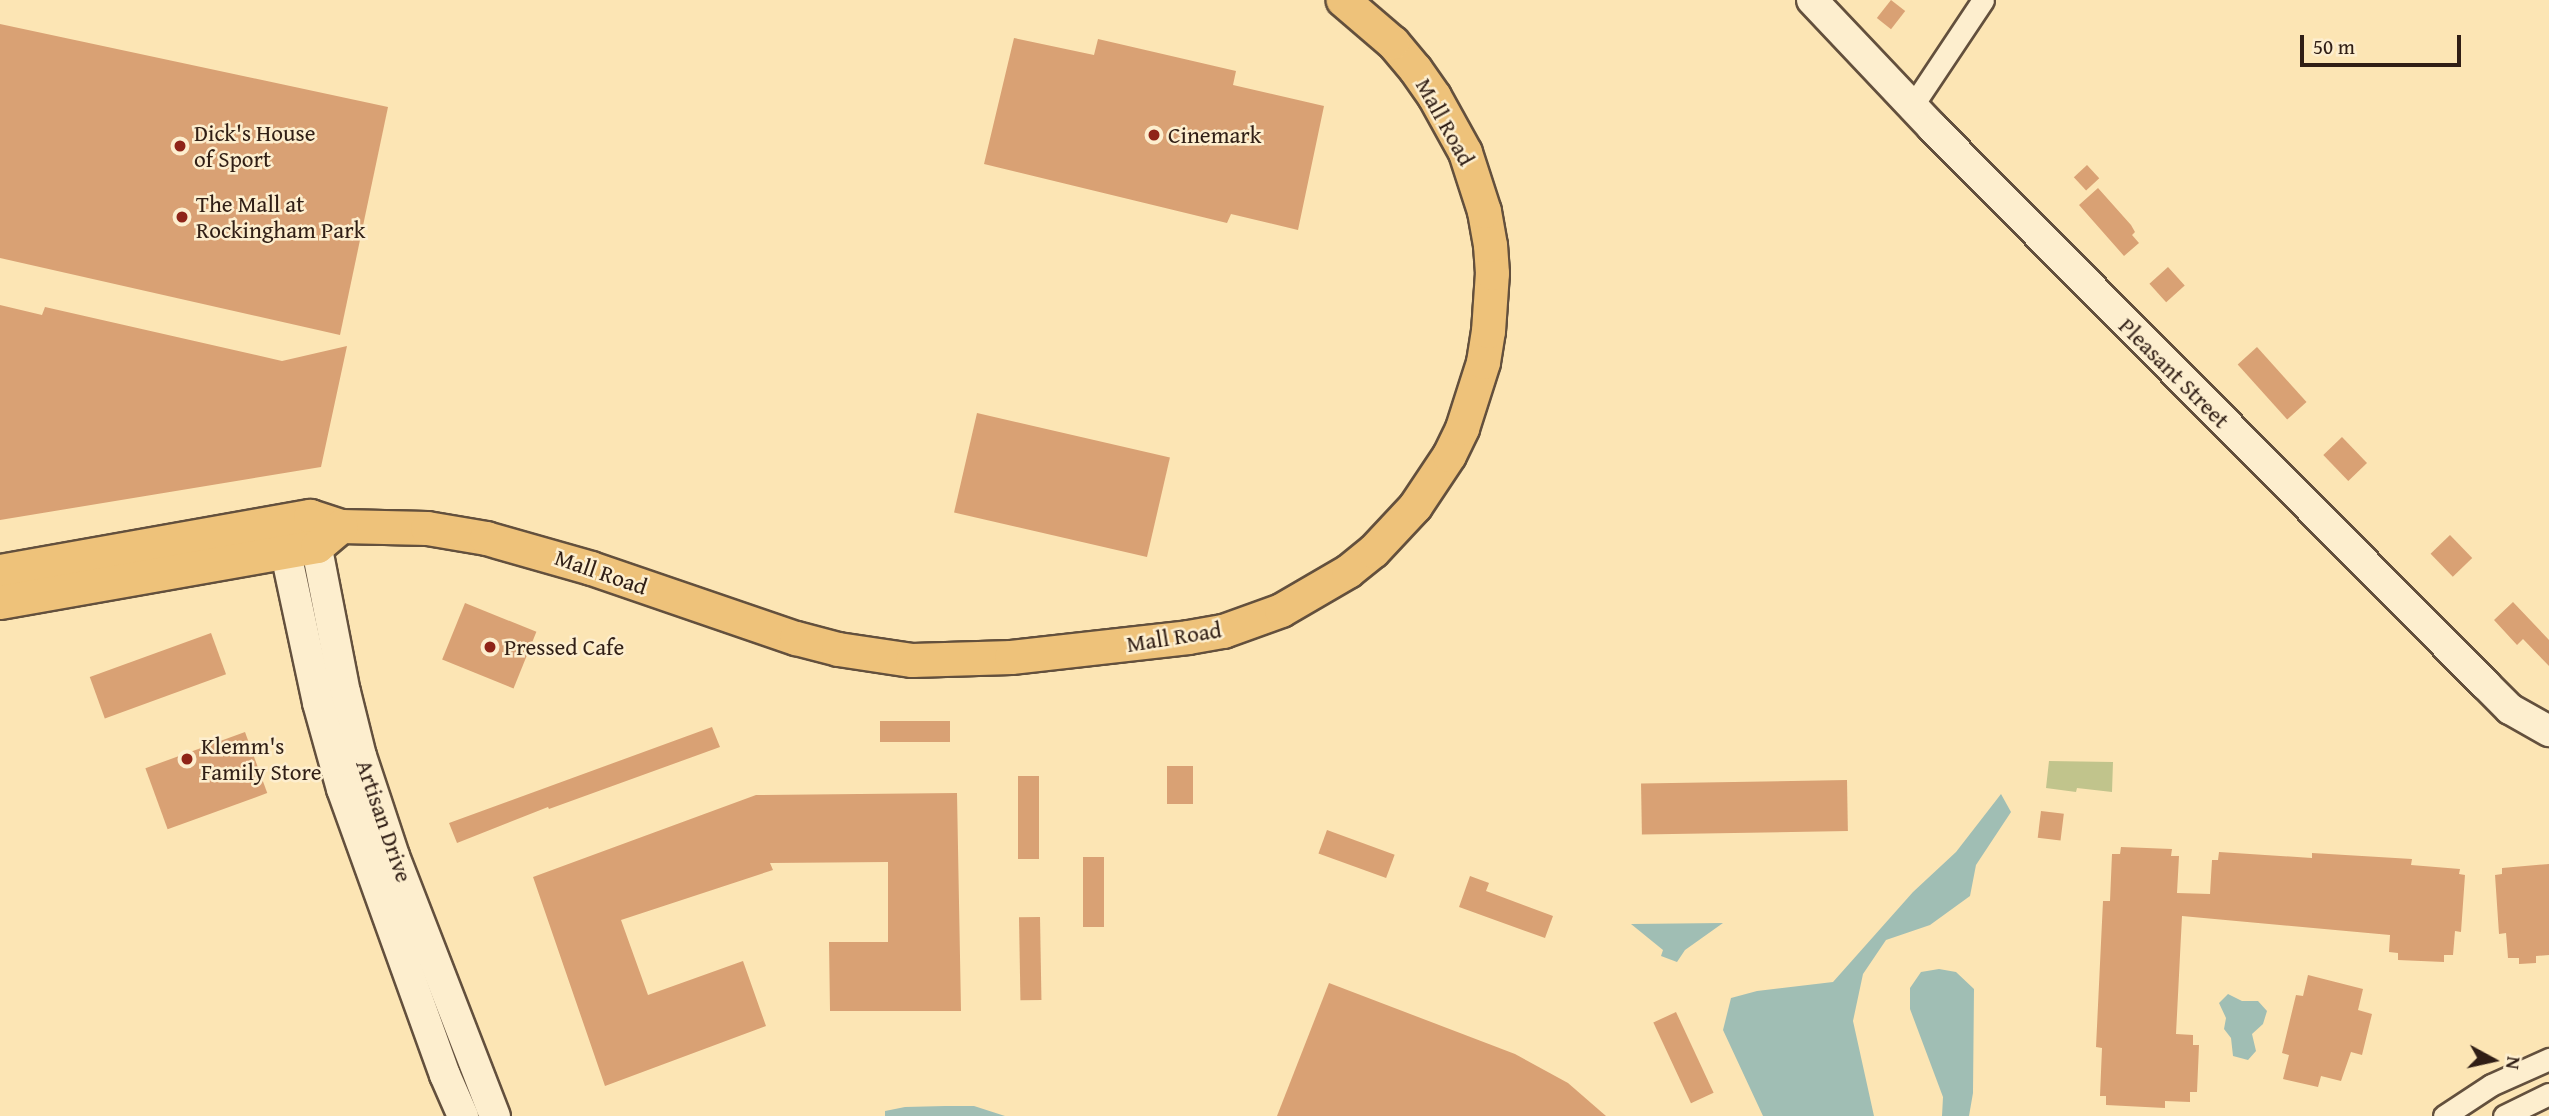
<!DOCTYPE html>
<html>
<head>
<meta charset="utf-8">
<style>
  body { margin:0 }
  #map { position:relative; width:2549px; height:1116px; overflow:hidden; background:#fce5b4; font-family:"Gentium Book Plus",serif }
  div>[style] { position:absolute }
  .green>* { inset:0; background:#c1c48c }
  .water>* { inset:0; background:#a0beb4 }
  .building>* { inset:0; background:#d9a174; transform-origin:0 0 }
  .roads { filter:drop-shadow(2px 0 #63503d) drop-shadow(-2px 0 #63503d) drop-shadow(0 2px #63503d) drop-shadow(0 -2px #63503d) }
  .minor>* { height:21px; margin:-10.5px; padding:0 10.5px; transform-origin:10.5px; border-radius:10.5px; background:#fdeece }
  .secondary>* { height:30px; margin:-15px; padding:0 15px; transform-origin:15px; border-radius:15px; background:#fdeece }
  .primary>* { height:33px; margin:-16.5px; padding:0 16.5px; transform-origin:16.5px; border-radius:16.5px; background:#eec27a }
  .dots>* { width:19px; height:19px; translate:-50% -50%; box-sizing:border-box; border:4px solid #fdeece; border-radius:50% }
  span { translate:-50% -50%; white-space:nowrap; text-align:center; line-height:1.15; -webkit-text-stroke:5px #fdeece; paint-order:stroke }
  .street-label { font-size:23px; color:#301e15 }
  .poi-label { font-size:23px; color:#301e15 }
  .left { translate:0 -50%; text-align:left }
  .north { position:absolute; left:2458px; top:1025px; width:70px; height:70px; -webkit-text-stroke:5px #fdeece; paint-order:stroke; rotate:98deg; font-size:19px; font-weight:700; line-height:28px; text-align:center; color:#301e15 }
  .north::after { content:''; display:block; margin:auto; width:24px; height:32px; background:#301e15; clip-path:polygon(50% 0,100% 100%,50% 72%,0 100%) }
  .scale { position:absolute; left:2300px; top:35px; width:161px; height:32px; box-sizing:border-box; border:4px solid #301e15; border-top:0; padding-left:9px; font-size:21px; line-height:24px; white-space:nowrap; color:#301e15; -webkit-text-stroke:5px #fdeece; paint-order:stroke }
</style>
</head>
<body>
<div id="map">
  <div class="green">
    <div style="clip-path:polygon(2049px 761px,2113px 762px,2112px 792px,2077px 788px,2076px 792px,2046px 788px)"></div>
  </div>
  <div class="water">
    <div style="clip-path:polygon(2001px 794px,2011px 812px,1976px 865px,1970px 896px,1930px 925px,1886px 940px,1863px 974px,1853px 1021px,1874px 1116px,1763px 1116px,1723px 1030px,1731px 998px,1757px 991px,1833px 982px,1913px 892px,1956px 852px)"></div>
    <div style="clip-path:polygon(1723px 923px,1685px 950px,1677px 962px,1661px 956px,1663px 950px,1631px 924px)"></div>
    <div style="clip-path:polygon(1939px 969px,1956px 972px,1974px 989px,1973px 1093px,1969px 1116px,1942px 1116px,1943px 1097px,1910px 1009px,1910px 988px,1921px 972px)"></div>
    <div style="clip-path:polygon(2228px 994px,2242px 1001px,2258px 1001px,2267px 1011px,2263px 1024px,2252px 1034px,2256px 1051px,2248px 1060px,2233px 1056px,2231px 1038px,2224px 1029px,2226px 1018px,2219px 1003px)"></div>
    <div style="clip-path:polygon(945px 1106px,974px 1106px,1005px 1116px,885px 1116px,885px 1111px,905px 1107px)"></div>
  </div>
  <div class="building">
    <div style="left:1891px;top:0;width:18px;height:23px;rotate:38deg"></div>
    <div style="clip-path:polygon(0 24px,388px 107px,340px 335px,0 258px)"></div>
    <div style="clip-path:polygon(1014px 38px,1094px 55px,1098px 39px,1236px 71px,1233px 85px,1324px 106px,1298px 230px,1231px 214px,1227px 223px,984px 164px)"></div>
    <div style="left:2087px;top:165px;width:18px;height:18px;rotate:47deg"></div>
    <div style="clip-path:polygon(2098px 188px,2131px 225px,2135px 232px,2132px 235px,2139px 243px,2124px 256px,2079px 205px)"></div>
    <div style="left:2168px;top:267px;width:25px;height:25px;rotate:48deg"></div>
    <div style="clip-path:polygon(0 305px,42px 315px,45px 307px,282px 361px,347px 346px,321px 467px,0 520px)"></div>
    <div style="left:2257px;top:347px;width:74px;height:26px;rotate:48deg"></div>
    <div style="left:977px;top:413px;width:198px;height:102px;rotate:13deg"></div>
    <div style="left:2342px;top:437px;width:36px;height:26px;rotate:46deg"></div>
    <div style="left:2450px;top:535px;width:32px;height:27px;rotate:46deg"></div>
    <div style="clip-path:polygon(2513px 602px,2549px 640px,2549px 666px,2523px 639px,2517px 645px,2494px 620px)"></div>
    <div style="left:465px;top:603px;width:77px;height:61px;rotate:22deg"></div>
    <div style="left:211px;top:633px;width:44px;height:129px;rotate:70deg"></div>
    <div style="left:950px;top:721px;width:21px;height:70px;rotate:90deg"></div>
    <div style="clip-path:polygon(712px 727px,720px 747px,549px 809px,548px 807px,457px 843px,449px 823px)"></div>
    <div style="left:245px;top:732px;width:65px;height:106px;rotate:70deg"></div>
    <div style="left:1167px;top:766px;width:26px;height:38px"></div>
    <div style="left:1018px;top:776px;width:21px;height:83px"></div>
    <div style="left:1847px;top:780px;width:51px;height:206px;rotate:89deg"></div>
    <div style="clip-path:polygon(957px 793px,961px 1011px,830px 1011px,829px 942px,888px 942px,888px 862px,770px 863px,773px 870px,621px 920px,648px 995px,743px 961px,766px 1026px,605px 1086px,533px 877px,756px 795px)"></div>
    <div style="left:2041px;top:811px;width:23px;height:27px;rotate:7deg"></div>
    <div style="left:1327px;top:830px;width:72px;height:25px;rotate:20deg"></div>
    <div style="clip-path:polygon(2121px 847px,2172px 849px,2171px 856px,2179px 856px,2177px 893px,2210px 894px,2212px 860px,2218px 860px,2219px 852px,2312px 858px,2312px 853px,2412px 859px,2411px 865px,2460px 869px,2459px 874px,2465px 875px,2461px 932px,2455px 931px,2453px 955px,2444px 955px,2444px 962px,2398px 960px,2398px 953px,2389px 952px,2390px 935px,2182px 916px,2176px 1034px,2193px 1035px,2193px 1045px,2199px 1045px,2197px 1092px,2190px 1092px,2190px 1102px,2165px 1101px,2165px 1108px,2106px 1105px,2106px 1096px,2100px 1096px,2102px 1048px,2096px 1047px,2103px 901px,2110px 901px,2112px 854px,2120px 854px)"></div>
    <div style="left:1083px;top:857px;width:21px;height:70px"></div>
    <div style="clip-path:polygon(2549px 864px,2549px 955px,2536px 956px,2536px 963px,2519px 964px,2519px 958px,2508px 958px,2506px 933px,2499px 934px,2495px 875px,2502px 874px,2502px 868px)"></div>
    <div style="clip-path:polygon(1470px 876px,1489px 883px,1486px 891px,1553px 916px,1545px 938px,1459px 907px)"></div>
    <div style="left:1040px;top:917px;width:83px;height:21px;rotate:89deg"></div>
    <div style="clip-path:polygon(2308px 975px,2363px 989px,2358px 1010px,2372px 1014px,2362px 1055px,2351px 1052px,2341px 1081px,2321px 1076px,2318px 1087px,2283px 1079px,2289px 1055px,2282px 1053px,2296px 995px,2303px 996px)"></div>
    <div style="clip-path:polygon(1329px 983px,1515px 1054px,1568px 1083px,1606px 1116px,1277px 1116px)"></div>
    <div style="left:1676px;top:1012px;width:89px;height:25px;rotate:65deg"></div>
  </div>
  <div class="roads">
    <div class="minor">
      <div style="left:1913px;top:105px;width:126px;rotate:-56.3deg"></div>
      <div style="left:2444px;top:1116px;width:56px;rotate:-33.4deg"></div>
      <div style="left:2491px;top:1085px;width:64px;rotate:-24.1deg"></div>
      <div style="left:2504px;top:1116px;width:50px;rotate:-26.1deg"></div>
    </div>
    <div class="secondary">
      <div style="left:1812px;top:0;width:175px;rotate:46.6deg"></div>
      <div style="left:1932px;top:127px;width:786px;rotate:45.21deg"></div>
      <div style="left:2486px;top:685px;width:34px;rotate:45deg"></div>
      <div style="left:2510px;top:709px;width:45px;rotate:29.4deg"></div>
      <div style="left:312px;top:523px;width:172px;rotate:79deg"></div>
      <div style="left:345px;top:692px;width:66px;rotate:76deg"></div>
      <div style="left:361px;top:756px;width:105px;rotate:71.7deg"></div>
      <div style="left:394px;top:856px;width:279px;rotate:68.8deg"></div>
      <div style="left:281px;top:530px;width:177px;rotate:77.9deg"></div>
      <div style="left:318px;top:703px;width:89px;rotate:74.4deg"></div>
      <div style="left:342px;top:789px;width:304px;rotate:70.2deg"></div>
      <div style="left:445px;top:1075px;width:45px;rotate:66.3deg"></div>
    </div>
    <div class="primary">
      <div style="left:0;top:571px;width:315px;rotate:-10.1deg"></div>
      <div style="left:310px;top:516px;width:33px;rotate:18deg"></div>
      <div style="left:341px;top:526px;width:86px;rotate:1.3deg"></div>
      <div style="left:427px;top:528px;width:60px;rotate:9.6deg"></div>
      <div style="left:486px;top:538px;width:109px;rotate:15.9deg"></div>
      <div style="left:591px;top:568px;width:217px;rotate:18.9deg"></div>
      <div style="left:796px;top:638px;width:43px;rotate:14.7deg"></div>
      <div style="left:838px;top:649px;width:75px;rotate:8.5deg"></div>
      <div style="left:912px;top:660px;width:99px;rotate:-1.7deg"></div>
      <div style="left:1011px;top:657px;width:178px;rotate:-6.4deg"></div>
      <div style="left:1188px;top:637px;width:36px;rotate:-10deg"></div>
      <div style="left:1223px;top:631px;width:62px;rotate:-19.9deg"></div>
      <div style="left:1281px;top:610px;width:78px;rotate:-30.2deg"></div>
      <div style="left:1348px;top:571px;width:32px;rotate:-39deg"></div>
      <div style="left:1373px;top:551px;width:62px;rotate:-47deg"></div>
      <div style="left:1415px;top:506px;width:61px;rotate:-56.3deg"></div>
      <div style="left:1449px;top:455px;width:30px;rotate:-64deg"></div>
      <div style="left:1462px;top:428px;width:69px;rotate:-72.3deg"></div>
      <div style="left:1483px;top:362px;width:31px;rotate:-81deg"></div>
      <div style="left:1488px;top:331px;width:58px;rotate:-86.1deg"></div>
      <div style="left:1492px;top:273px;width:28px;rotate:-94deg"></div>
      <div style="left:1490px;top:245px;width:35px;rotate:-100deg"></div>
      <div style="left:1484px;top:211px;width:62px;rotate:-107.9deg"></div>
      <div style="left:1465px;top:152px;width:64px;rotate:-119deg"></div>
      <div style="left:1434px;top:96px;width:33px;rotate:-125deg"></div>
      <div style="left:1415px;top:69px;width:35px;rotate:-130deg"></div>
      <div style="left:1392px;top:42px;width:65px;rotate:-139.4deg"></div>
      <div style="left:0;top:602px;width:322px;rotate:-10deg"></div>
      <div style="left:317px;top:546px;width:31px;rotate:-40deg"></div>
    </div>
  </div>
  <div class="dots">
    <div style="left:1154px;top:135px;background:#8f2418"></div>
    <div style="left:180px;top:146px;background:#8f2418"></div>
    <div style="left:182px;top:217px;background:#8f2418"></div>
    <div style="left:490px;top:647px;background:#8f2418"></div>
    <div style="left:187px;top:759px;background:#8f2418"></div>
  </div>
  <div class="street-label">
    <span style="left:1445px;top:122px;rotate:61deg">Mall Road</span>
    <span style="left:2174px;top:373px;rotate:45deg">Pleasant Street</span>
    <span style="left:601px;top:572px;rotate:19deg">Mall Road</span>
    <span style="left:1174px;top:637px;rotate:-9deg">Mall Road</span>
    <span style="left:384px;top:821px;rotate:71deg">Artisan Drive</span>
  </div>
  <div class="poi-label">
    <span class="left" style="left:194px;top:146px">Dick's House<br>of Sport</span>
    <span class="left" style="left:1168px;top:135px">Cinemark</span>
    <span class="left" style="left:196px;top:217px">The Mall at<br>Rockingham Park</span>
    <span class="left" style="left:504px;top:647px">Pressed Cafe</span>
    <span class="left" style="left:201px;top:759px">Klemm's<br>Family Store</span>
  </div>
  <div class="north">N</div>
  <div class="scale">50 m</div>
</div>
</body>
</html>
